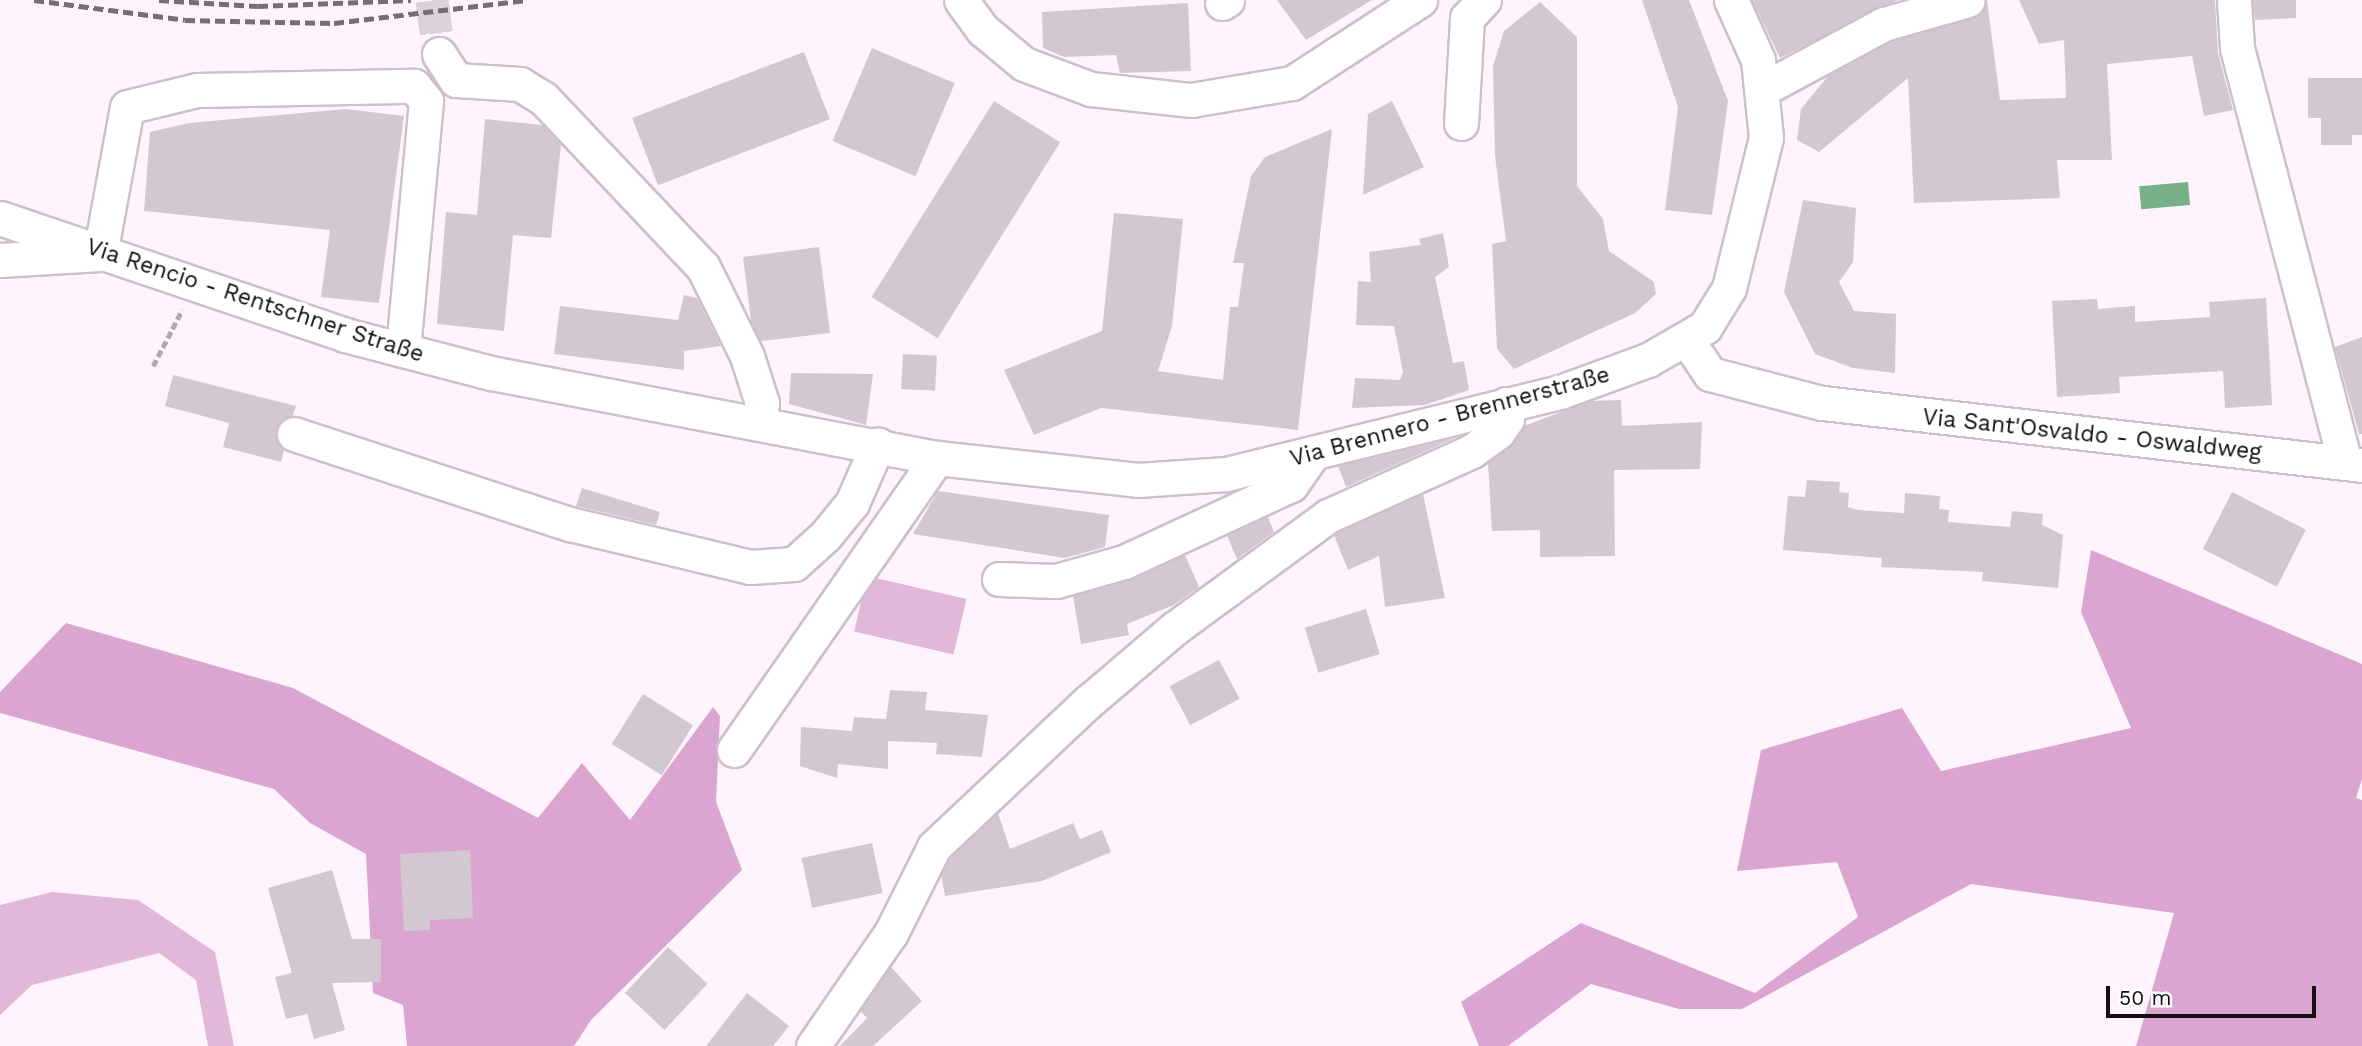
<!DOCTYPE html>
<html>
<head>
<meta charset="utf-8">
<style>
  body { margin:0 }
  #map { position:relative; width:2362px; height:1046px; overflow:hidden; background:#fff3fd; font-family:"Work Sans",sans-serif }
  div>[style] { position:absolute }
  .green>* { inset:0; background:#e1b7da; transform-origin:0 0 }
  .forest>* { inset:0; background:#daa6d1 }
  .water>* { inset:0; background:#78b187; transform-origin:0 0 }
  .building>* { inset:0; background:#d3c8d1; transform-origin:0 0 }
  .minor-tunnel>* { height:33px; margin-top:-16.5px; transform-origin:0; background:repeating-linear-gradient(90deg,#dbd1da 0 33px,transparent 0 50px) }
  .path>* { height:4.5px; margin-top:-2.25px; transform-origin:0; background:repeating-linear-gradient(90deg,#b2a8b0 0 7px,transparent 0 10.5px) }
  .roads { filter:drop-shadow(2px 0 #ccc0ca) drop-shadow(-2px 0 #ccc0ca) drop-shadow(0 2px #ccc0ca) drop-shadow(0 -2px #ccc0ca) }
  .minor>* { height:33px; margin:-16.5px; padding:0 16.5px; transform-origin:16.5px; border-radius:16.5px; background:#fff }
  .rail>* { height:5px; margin-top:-2.5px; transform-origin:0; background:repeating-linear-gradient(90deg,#756e74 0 10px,transparent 0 15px) }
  span { translate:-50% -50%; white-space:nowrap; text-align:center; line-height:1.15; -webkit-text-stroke:7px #fff; paint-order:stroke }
  .street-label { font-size:23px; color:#120e11 }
  .scale { position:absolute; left:2106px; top:986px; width:210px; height:32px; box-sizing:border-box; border:4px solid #120e11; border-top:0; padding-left:9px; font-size:21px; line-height:24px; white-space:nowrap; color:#120e11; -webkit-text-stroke:5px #fff; paint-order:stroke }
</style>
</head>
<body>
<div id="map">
  <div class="green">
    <div style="left:867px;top:576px;width:102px;height:57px;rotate:13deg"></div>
    <div style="clip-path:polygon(52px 892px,138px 900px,215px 952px,234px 1046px,208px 1046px,196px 980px,159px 953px,32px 985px,0 1015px,0 905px)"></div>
  </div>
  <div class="forest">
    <div style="clip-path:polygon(2091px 550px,2362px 664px,2362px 779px,2356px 798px,2362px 800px,2362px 1046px,2136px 1046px,2174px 913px,1971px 884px,1742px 1009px,1679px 1009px,1591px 984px,1508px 1046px,1479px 1046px,1461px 1002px,1581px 923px,1755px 993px,1858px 917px,1837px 862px,1737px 871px,1761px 750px,1902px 708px,1941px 771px,2131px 728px,2081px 612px)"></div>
    <div style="clip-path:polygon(66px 623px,293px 688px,538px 818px,582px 763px,630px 820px,713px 707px,720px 716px,716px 802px,742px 870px,591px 1020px,574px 1046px,407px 1046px,403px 1005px,373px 993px,366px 854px,310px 823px,274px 789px,0 713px,0 692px)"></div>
  </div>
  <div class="water">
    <div style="left:2188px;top:182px;width:23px;height:49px;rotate:85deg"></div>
  </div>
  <div class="building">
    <div style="clip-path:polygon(1277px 0,1372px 0,1306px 40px)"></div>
    <div style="clip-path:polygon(1642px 0,1689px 0,1728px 101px,1712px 215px,1665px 210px,1678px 107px)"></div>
    <div style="clip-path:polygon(1752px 0,1898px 0,1780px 58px)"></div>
    <div style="clip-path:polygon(1987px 0,2000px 100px,2066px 98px,2064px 40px,2039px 44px,2019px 0,2215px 0,2218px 53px,2233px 110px,2204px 116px,2192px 56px,2107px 64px,2112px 160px,2057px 160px,2060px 198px,1914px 203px,1908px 78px,1819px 152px,1797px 140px,1801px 109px,1828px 76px,1891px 42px,1974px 18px)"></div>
    <div style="clip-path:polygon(2253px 0,2296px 0,2296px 18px,2255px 20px)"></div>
    <div style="clip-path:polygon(1540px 2px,1577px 37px,1577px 186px,1603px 219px,1609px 251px,1654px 282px,1656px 294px,1635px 313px,1514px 369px,1497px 349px,1492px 244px,1506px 241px,1495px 156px,1493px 66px,1504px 31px)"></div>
    <div style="clip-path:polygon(1188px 3px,1191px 71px,1120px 73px,1116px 55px,1064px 57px,1043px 48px,1042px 12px)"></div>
    <div style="left:872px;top:48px;width:90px;height:101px;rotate:23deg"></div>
    <div style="left:804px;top:52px;width:72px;height:184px;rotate:69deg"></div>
    <div style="clip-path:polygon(2308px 78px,2362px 78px,2362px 135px,2352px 135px,2352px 145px,2321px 145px,2321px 118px,2308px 118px)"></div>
    <div style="left:994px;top:101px;width:78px;height:231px;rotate:32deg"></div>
    <div style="clip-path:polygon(1392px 101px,1424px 167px,1363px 195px,1368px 114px)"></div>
    <div style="clip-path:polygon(346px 109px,404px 116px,379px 303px,321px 297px,330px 230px,144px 211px,150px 132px,189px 123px)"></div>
    <div style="clip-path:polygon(485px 119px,542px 125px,561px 145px,551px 238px,513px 235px,504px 331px,437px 324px,446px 212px,477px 215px)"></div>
    <div style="clip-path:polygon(1332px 129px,1298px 430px,1101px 408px,1034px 435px,1004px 370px,1102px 331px,1114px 213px,1183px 219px,1172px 326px,1158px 371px,1223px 380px,1230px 307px,1238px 307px,1244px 263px,1233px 263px,1251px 176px,1265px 157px)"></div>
    <div style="clip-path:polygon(1803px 200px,1856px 208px,1853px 262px,1839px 282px,1854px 311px,1896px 314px,1895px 373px,1853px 368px,1815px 354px,1784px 292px)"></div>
    <div style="clip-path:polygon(1443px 233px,1449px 267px,1435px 277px,1453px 363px,1464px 361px,1469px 390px,1425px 405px,1352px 408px,1355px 378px,1400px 380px,1403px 372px,1394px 326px,1356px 325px,1358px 281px,1371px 282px,1369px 252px,1421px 245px,1419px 239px)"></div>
    <div style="clip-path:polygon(819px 247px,830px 333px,761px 341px,751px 321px,743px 257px)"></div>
    <div style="clip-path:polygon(684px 295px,697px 298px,721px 346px,684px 351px,684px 370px,554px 354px,560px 306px,678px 320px)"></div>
    <div style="clip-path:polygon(2266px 298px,2272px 405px,2225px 408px,2223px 371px,2119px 377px,2120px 393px,2057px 397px,2052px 301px,2097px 299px,2098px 309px,2135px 306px,2135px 322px,2210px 317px,2209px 302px)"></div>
    <div style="clip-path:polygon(2362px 337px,2362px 434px,2359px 434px,2335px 347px)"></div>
    <div style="left:903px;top:354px;width:34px;height:35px;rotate:3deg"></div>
    <div style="clip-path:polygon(791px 373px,873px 374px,866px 425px,789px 404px)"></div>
    <div style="clip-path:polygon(173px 375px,296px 406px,293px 415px,276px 429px,284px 450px,281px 462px,223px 447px,229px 423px,165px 406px)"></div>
    <div style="clip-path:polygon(1621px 400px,1622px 426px,1702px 422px,1700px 469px,1614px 470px,1615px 556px,1540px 557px,1540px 530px,1492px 531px,1488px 463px,1514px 443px,1524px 426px,1590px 401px)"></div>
    <div style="clip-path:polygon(1455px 438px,1346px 487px,1338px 466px)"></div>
    <div style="clip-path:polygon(1807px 480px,1840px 482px,1839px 492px,1849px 493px,1848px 507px,1857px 510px,1904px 513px,1905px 493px,1940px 496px,1939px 509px,1949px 510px,1948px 522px,2010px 527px,2012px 511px,2043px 514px,2042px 525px,2063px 535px,2058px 588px,1982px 581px,1983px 572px,1881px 567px,1882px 558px,1783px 550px,1788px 496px,1805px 497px)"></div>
    <div style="clip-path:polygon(582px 488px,660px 512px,656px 525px,576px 506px)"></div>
    <div style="clip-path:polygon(938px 491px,1109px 515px,1105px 547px,1065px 558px,913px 534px)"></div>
    <div style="left:2232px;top:492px;width:83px;height:64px;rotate:27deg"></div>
    <div style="clip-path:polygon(1423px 494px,1445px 598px,1385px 607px,1379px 556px,1348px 570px,1334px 535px)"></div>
    <div style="clip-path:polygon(1268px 517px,1274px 532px,1237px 559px,1227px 536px)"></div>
    <div style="clip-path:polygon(1185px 555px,1199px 587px,1174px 605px,1127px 624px,1129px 635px,1081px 644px,1073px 596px,1132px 580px)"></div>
    <div style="left:1366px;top:609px;width:47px;height:64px;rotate:73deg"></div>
    <div style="left:1219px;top:660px;width:44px;height:56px;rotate:62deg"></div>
    <div style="clip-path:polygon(890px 690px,927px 692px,925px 710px,988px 715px,982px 757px,936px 754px,937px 743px,888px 741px,888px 769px,838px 764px,837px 778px,800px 766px,801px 727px,852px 731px,854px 717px,886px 719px)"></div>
    <div style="left:643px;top:694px;width:59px;height:59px;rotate:32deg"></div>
    <div style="clip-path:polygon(998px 813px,1010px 849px,1073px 823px,1080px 839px,1102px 830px,1111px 852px,1042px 881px,945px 896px,941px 875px,950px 859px)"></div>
    <div style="left:872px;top:843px;width:51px;height:72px;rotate:78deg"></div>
    <div style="clip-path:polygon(470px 850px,473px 918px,430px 920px,430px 930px,404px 931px,400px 854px)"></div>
    <div style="clip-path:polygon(332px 870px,352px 939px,381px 939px,381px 982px,332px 983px,345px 1030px,314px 1039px,307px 1014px,286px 1019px,275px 977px,292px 973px,268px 888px)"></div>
    <div style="left:668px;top:947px;width:54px;height:63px;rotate:43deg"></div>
    <div style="clip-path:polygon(891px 967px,922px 1001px,873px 1046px,840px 1046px,867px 1018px,860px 1011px)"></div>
    <div style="clip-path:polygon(747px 993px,789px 1026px,773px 1046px,706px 1046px)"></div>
  </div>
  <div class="minor-tunnel">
    <div style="left:432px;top:0;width:54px;rotate:82.6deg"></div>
  </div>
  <div class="path">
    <div style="left:153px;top:366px;width:63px;rotate:-62.6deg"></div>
  </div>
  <div class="roads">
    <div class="minor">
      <div style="left:961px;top:0;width:37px;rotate:54deg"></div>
      <div style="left:983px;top:30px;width:53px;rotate:39.7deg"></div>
      <div style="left:1024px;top:64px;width:72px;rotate:20.5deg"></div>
      <div style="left:1091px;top:89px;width:101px;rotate:6.3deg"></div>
      <div style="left:1191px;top:100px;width:102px;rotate:-9.6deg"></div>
      <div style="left:1292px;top:83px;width:153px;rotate:-33deg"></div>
      <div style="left:2234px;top:0;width:48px;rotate:86.4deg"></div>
      <div style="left:2237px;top:48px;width:425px;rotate:75.4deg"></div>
      <div style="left:1222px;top:3px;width:6px;rotate:-31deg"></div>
      <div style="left:439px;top:54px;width:31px;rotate:57deg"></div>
      <div style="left:456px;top:80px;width:64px;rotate:3.6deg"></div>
      <div style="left:520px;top:84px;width:28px;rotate:32deg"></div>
      <div style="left:544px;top:99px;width:231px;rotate:46.6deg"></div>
      <div style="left:703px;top:267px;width:99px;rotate:63.7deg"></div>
      <div style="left:747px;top:356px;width:49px;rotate:72.3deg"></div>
      <div style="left:762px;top:403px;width:20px;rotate:99deg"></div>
      <div style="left:1765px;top:88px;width:135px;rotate:-28.3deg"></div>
      <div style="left:1884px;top:24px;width:87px;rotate:-15.9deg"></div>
      <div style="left:1461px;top:123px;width:105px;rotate:-86.7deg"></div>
      <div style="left:1467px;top:18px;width:25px;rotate:-47deg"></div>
      <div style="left:0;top:218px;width:364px;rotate:18.7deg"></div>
      <div style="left:345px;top:335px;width:151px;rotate:14.6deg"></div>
      <div style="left:491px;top:373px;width:454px;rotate:10.8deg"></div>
      <div style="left:937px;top:458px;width:202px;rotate:6.2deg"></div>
      <div style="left:1138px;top:480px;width:88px;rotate:-3.9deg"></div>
      <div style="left:1226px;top:474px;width:344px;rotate:-13.8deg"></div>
      <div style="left:1560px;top:392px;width:94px;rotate:-20deg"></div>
      <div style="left:1648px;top:360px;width:66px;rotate:-30.1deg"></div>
      <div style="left:1705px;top:327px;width:46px;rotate:-58.4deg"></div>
      <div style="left:1729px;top:288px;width:155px;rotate:-76.2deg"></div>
      <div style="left:1766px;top:137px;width:77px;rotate:-95.9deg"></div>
      <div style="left:1758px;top:60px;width:66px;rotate:-114.2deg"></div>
      <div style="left:0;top:260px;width:100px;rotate:-3.4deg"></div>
      <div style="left:100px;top:254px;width:149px;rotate:-79.6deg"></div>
      <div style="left:127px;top:107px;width:72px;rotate:-13.7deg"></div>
      <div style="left:197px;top:90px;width:217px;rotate:-1.1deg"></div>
      <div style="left:414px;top:86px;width:19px;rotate:51deg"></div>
      <div style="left:426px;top:101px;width:250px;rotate:95.3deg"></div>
      <div style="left:1687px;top:340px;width:41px;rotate:55.9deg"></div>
      <div style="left:1710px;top:374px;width:115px;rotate:14.6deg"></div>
      <div style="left:1823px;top:403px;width:543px;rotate:6.56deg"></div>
      <div style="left:294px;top:434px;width:290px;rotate:18.1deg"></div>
      <div style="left:570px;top:524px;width:185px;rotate:13.4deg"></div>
      <div style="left:750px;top:567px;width:44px;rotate:-3.9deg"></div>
      <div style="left:794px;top:564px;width:42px;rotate:-42.1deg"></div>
      <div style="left:825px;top:536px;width:43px;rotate:-50.7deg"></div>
      <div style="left:852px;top:503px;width:64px;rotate:-66.2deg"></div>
      <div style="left:999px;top:579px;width:57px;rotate:2deg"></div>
      <div style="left:1056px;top:581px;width:71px;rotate:-15.6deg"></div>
      <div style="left:1124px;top:562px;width:184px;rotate:-24.8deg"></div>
      <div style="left:1291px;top:485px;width:38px;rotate:-55deg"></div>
      <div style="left:734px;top:750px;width:356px;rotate:-55.2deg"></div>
      <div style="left:813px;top:1046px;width:137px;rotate:-55.4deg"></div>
      <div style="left:891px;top:933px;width:96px;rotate:-63.4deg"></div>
      <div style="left:934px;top:847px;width:212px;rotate:-43.3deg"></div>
      <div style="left:1088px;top:702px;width:114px;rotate:-40.4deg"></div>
      <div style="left:1175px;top:628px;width:190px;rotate:-36.2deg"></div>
      <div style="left:1328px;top:516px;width:158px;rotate:-24.3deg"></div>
      <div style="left:1472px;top:451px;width:32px;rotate:-36deg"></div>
      <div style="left:1498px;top:432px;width:16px;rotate:-55deg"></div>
      <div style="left:1507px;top:419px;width:15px;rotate:-94deg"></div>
    </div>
  </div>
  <div class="rail">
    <div style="left:34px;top:0;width:152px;rotate:7.5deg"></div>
    <div style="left:185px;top:20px;width:149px;rotate:1.2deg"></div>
    <div style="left:334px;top:23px;width:194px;rotate:-6.8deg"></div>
    <div style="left:159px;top:0;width:99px;rotate:3.5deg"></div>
    <div style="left:258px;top:6px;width:153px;rotate:-2.2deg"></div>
  </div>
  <div class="street-label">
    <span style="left:255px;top:301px;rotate:18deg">Via Rencio - Rentschner Straße</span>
    <span style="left:1450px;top:417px;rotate:-15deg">Via Brennero - Brennerstraße</span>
    <span style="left:2092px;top:435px;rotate:6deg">Via Sant'Osvaldo - Oswaldweg</span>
  </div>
  <div class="scale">50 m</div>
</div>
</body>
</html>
